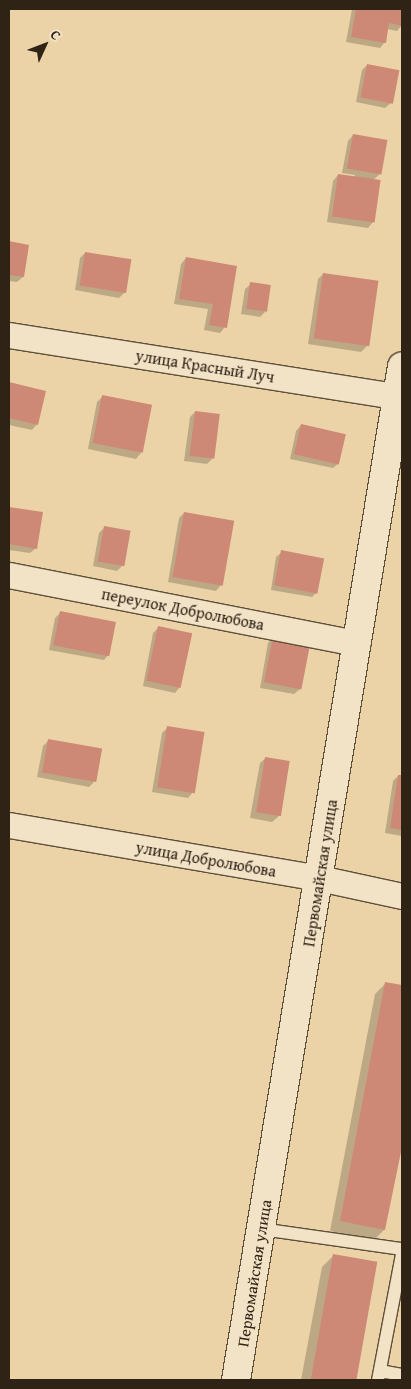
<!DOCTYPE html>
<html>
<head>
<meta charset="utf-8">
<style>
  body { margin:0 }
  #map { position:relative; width:411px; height:1389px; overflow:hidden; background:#ebd3a7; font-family:"Gentium Book Plus",serif }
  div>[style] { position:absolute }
  .shadow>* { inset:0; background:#0003 }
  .building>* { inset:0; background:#ce8976; transform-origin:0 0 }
  .roads { filter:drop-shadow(1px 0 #5e4f3a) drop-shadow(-1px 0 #5e4f3a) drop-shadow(0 1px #5e4f3a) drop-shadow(0 -1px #5e4f3a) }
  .lane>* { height:12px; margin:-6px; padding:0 6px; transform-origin:6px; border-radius:6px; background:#f2e2c6 }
  .street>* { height:25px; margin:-12.5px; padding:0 12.5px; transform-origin:12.5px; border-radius:12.5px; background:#f2e2c6 }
  .secondary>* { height:28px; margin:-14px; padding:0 14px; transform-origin:14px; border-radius:14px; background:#f2e2c6 }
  span { translate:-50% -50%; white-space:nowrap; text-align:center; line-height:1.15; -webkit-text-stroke:4.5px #f2e2c6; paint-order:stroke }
  .street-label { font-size:16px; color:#2f2316 }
  .frame { position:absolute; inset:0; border:10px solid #2f2316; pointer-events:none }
  .north { position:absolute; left:20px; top:20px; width:50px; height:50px; -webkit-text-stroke:4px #f2e2c6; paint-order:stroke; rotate:47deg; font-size:14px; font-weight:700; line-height:20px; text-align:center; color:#2f2316 }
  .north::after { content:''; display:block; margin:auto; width:18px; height:22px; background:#2f2316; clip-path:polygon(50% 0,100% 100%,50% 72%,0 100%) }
</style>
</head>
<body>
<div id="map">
  <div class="shadow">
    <div style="clip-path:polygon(352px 9px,402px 9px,402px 25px,397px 31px,387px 29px,385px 42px,380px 48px,346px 42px)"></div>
    <div style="clip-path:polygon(367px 65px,391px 103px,385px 108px,356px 102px,362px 70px)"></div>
    <div style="clip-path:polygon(353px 135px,380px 174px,373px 180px,373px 222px,368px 228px,327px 222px,333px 181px,338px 175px,354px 178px,355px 175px,342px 173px,348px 141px)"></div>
    <div style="clip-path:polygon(9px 242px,28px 246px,23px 277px,17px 282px,9px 281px)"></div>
    <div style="clip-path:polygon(85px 253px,125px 292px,119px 298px,75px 290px,80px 258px)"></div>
    <div style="clip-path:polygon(186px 258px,236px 267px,225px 327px,220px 333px,204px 330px,208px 309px,174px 304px,181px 264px)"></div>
    <div style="clip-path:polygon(323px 274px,367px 346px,361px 352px,308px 344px,318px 279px)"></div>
    <div style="clip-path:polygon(251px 284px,265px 312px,260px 317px,241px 314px,245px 289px)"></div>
    <div style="clip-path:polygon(9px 384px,44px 392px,37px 424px,32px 430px,9px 425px)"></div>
    <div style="clip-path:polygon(103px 396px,141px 453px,136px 459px,88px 449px,97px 402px)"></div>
    <div style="clip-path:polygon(195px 412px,212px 459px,207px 464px,184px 461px,190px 417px)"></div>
    <div style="clip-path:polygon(301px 425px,339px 463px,333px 468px,290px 459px,296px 431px)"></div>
    <div style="clip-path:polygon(9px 508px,41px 513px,36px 548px,30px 553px,9px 550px)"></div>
    <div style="clip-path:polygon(184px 513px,221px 585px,216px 591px,168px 582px,179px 518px)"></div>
    <div style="clip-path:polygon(105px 527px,122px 566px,117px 571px,93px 566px,99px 533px)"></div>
    <div style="clip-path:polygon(282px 552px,317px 592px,312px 597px,271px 590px,276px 557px)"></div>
    <div style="clip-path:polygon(60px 613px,109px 654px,104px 660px,49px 650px,55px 618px)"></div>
    <div style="clip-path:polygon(159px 627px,180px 687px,175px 693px,143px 686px,153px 633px)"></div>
    <div style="clip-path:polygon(273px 638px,300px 689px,294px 694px,260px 688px,268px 643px)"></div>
    <div style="clip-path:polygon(168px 727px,193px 792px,188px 798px,152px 792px,162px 733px)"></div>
    <div style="clip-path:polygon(49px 740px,101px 750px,94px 782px,89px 787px,37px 777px,43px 746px)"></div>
    <div style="clip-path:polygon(266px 758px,289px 762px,278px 817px,272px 822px,250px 818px,260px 763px)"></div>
    <div style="clip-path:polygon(398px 776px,402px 777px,402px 836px,385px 833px,393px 781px)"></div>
    <div style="clip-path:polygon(386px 983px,402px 986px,402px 1140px,384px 1230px,373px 1241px,330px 1231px,375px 994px)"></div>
    <div style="clip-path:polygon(333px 1256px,376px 1263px,352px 1380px,301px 1380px,322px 1267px)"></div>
  </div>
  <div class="building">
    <div style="clip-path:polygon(356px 9px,402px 9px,402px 26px,389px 23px,386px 43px,351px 37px)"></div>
    <div style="left:367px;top:64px;width:33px;height:34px;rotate:11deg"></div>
    <div style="left:353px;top:134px;width:35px;height:35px;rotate:10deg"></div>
    <div style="left:338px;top:174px;width:43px;height:43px;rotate:8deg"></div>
    <div style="clip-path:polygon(9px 241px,29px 245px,24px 277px,9px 275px)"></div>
    <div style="left:85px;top:252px;width:47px;height:34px;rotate:9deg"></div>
    <div style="clip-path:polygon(186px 257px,237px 266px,227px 328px,209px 325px,213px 304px,179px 299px)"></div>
    <div style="left:323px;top:273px;width:56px;height:66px;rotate:8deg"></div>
    <div style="left:250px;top:282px;width:21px;height:27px;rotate:8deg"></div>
    <div style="clip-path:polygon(9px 382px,46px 391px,38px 425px,9px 418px)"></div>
    <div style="left:102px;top:395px;width:51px;height:49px;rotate:11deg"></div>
    <div style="left:195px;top:411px;width:25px;height:45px;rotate:7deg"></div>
    <div style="left:301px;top:424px;width:46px;height:31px;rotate:13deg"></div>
    <div style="clip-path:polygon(9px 507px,43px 512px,37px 549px,9px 544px)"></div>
    <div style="left:184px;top:512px;width:51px;height:66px;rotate:10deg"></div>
    <div style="left:104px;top:526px;width:27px;height:36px;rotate:10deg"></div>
    <div style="left:281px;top:550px;width:44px;height:36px;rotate:11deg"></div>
    <div style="left:60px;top:611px;width:57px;height:35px;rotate:11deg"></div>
    <div style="left:158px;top:626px;width:35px;height:56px;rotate:12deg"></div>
    <div style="left:273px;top:636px;width:38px;height:47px;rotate:11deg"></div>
    <div style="left:167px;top:726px;width:38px;height:62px;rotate:9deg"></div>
    <div style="left:48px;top:739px;width:55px;height:34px;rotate:10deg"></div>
    <div style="left:265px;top:757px;width:25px;height:56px;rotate:9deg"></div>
    <div style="clip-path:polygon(398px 775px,402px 775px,402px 830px,390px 828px)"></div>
    <div style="clip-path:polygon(385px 982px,402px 985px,402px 1147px,385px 1230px,340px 1221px)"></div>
    <div style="left:333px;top:1254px;width:45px;height:128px;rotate:10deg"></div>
  </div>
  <div class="roads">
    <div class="lane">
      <div style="left:261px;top:1229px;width:142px;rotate:8.1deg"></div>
      <div style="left:380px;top:1371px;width:22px;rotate:10deg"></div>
      <div style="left:378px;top:1380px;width:128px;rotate:-79.2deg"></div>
    </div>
    <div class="street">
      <div style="left:9px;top:335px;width:398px;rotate:9deg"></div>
      <div style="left:9px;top:575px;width:355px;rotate:11.1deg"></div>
      <div style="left:9px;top:825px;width:314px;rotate:9.7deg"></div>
      <div style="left:319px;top:878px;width:85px;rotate:12.2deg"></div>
    </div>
    <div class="secondary">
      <div style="left:236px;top:1380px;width:1027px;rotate:-80.7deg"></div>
    </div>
  </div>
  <div class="street-label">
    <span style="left:205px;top:366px;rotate:9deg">улица Красный Луч</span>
    <span style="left:183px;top:609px;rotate:11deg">переулок Добролюбова</span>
    <span style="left:206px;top:859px;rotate:10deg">улица Добролюбова</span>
    <span style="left:320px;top:873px;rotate:-81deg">Первомайская улица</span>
    <span style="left:254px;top:1273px;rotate:-81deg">Первомайская улица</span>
  </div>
  <div class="frame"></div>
  <div class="north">С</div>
</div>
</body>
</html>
